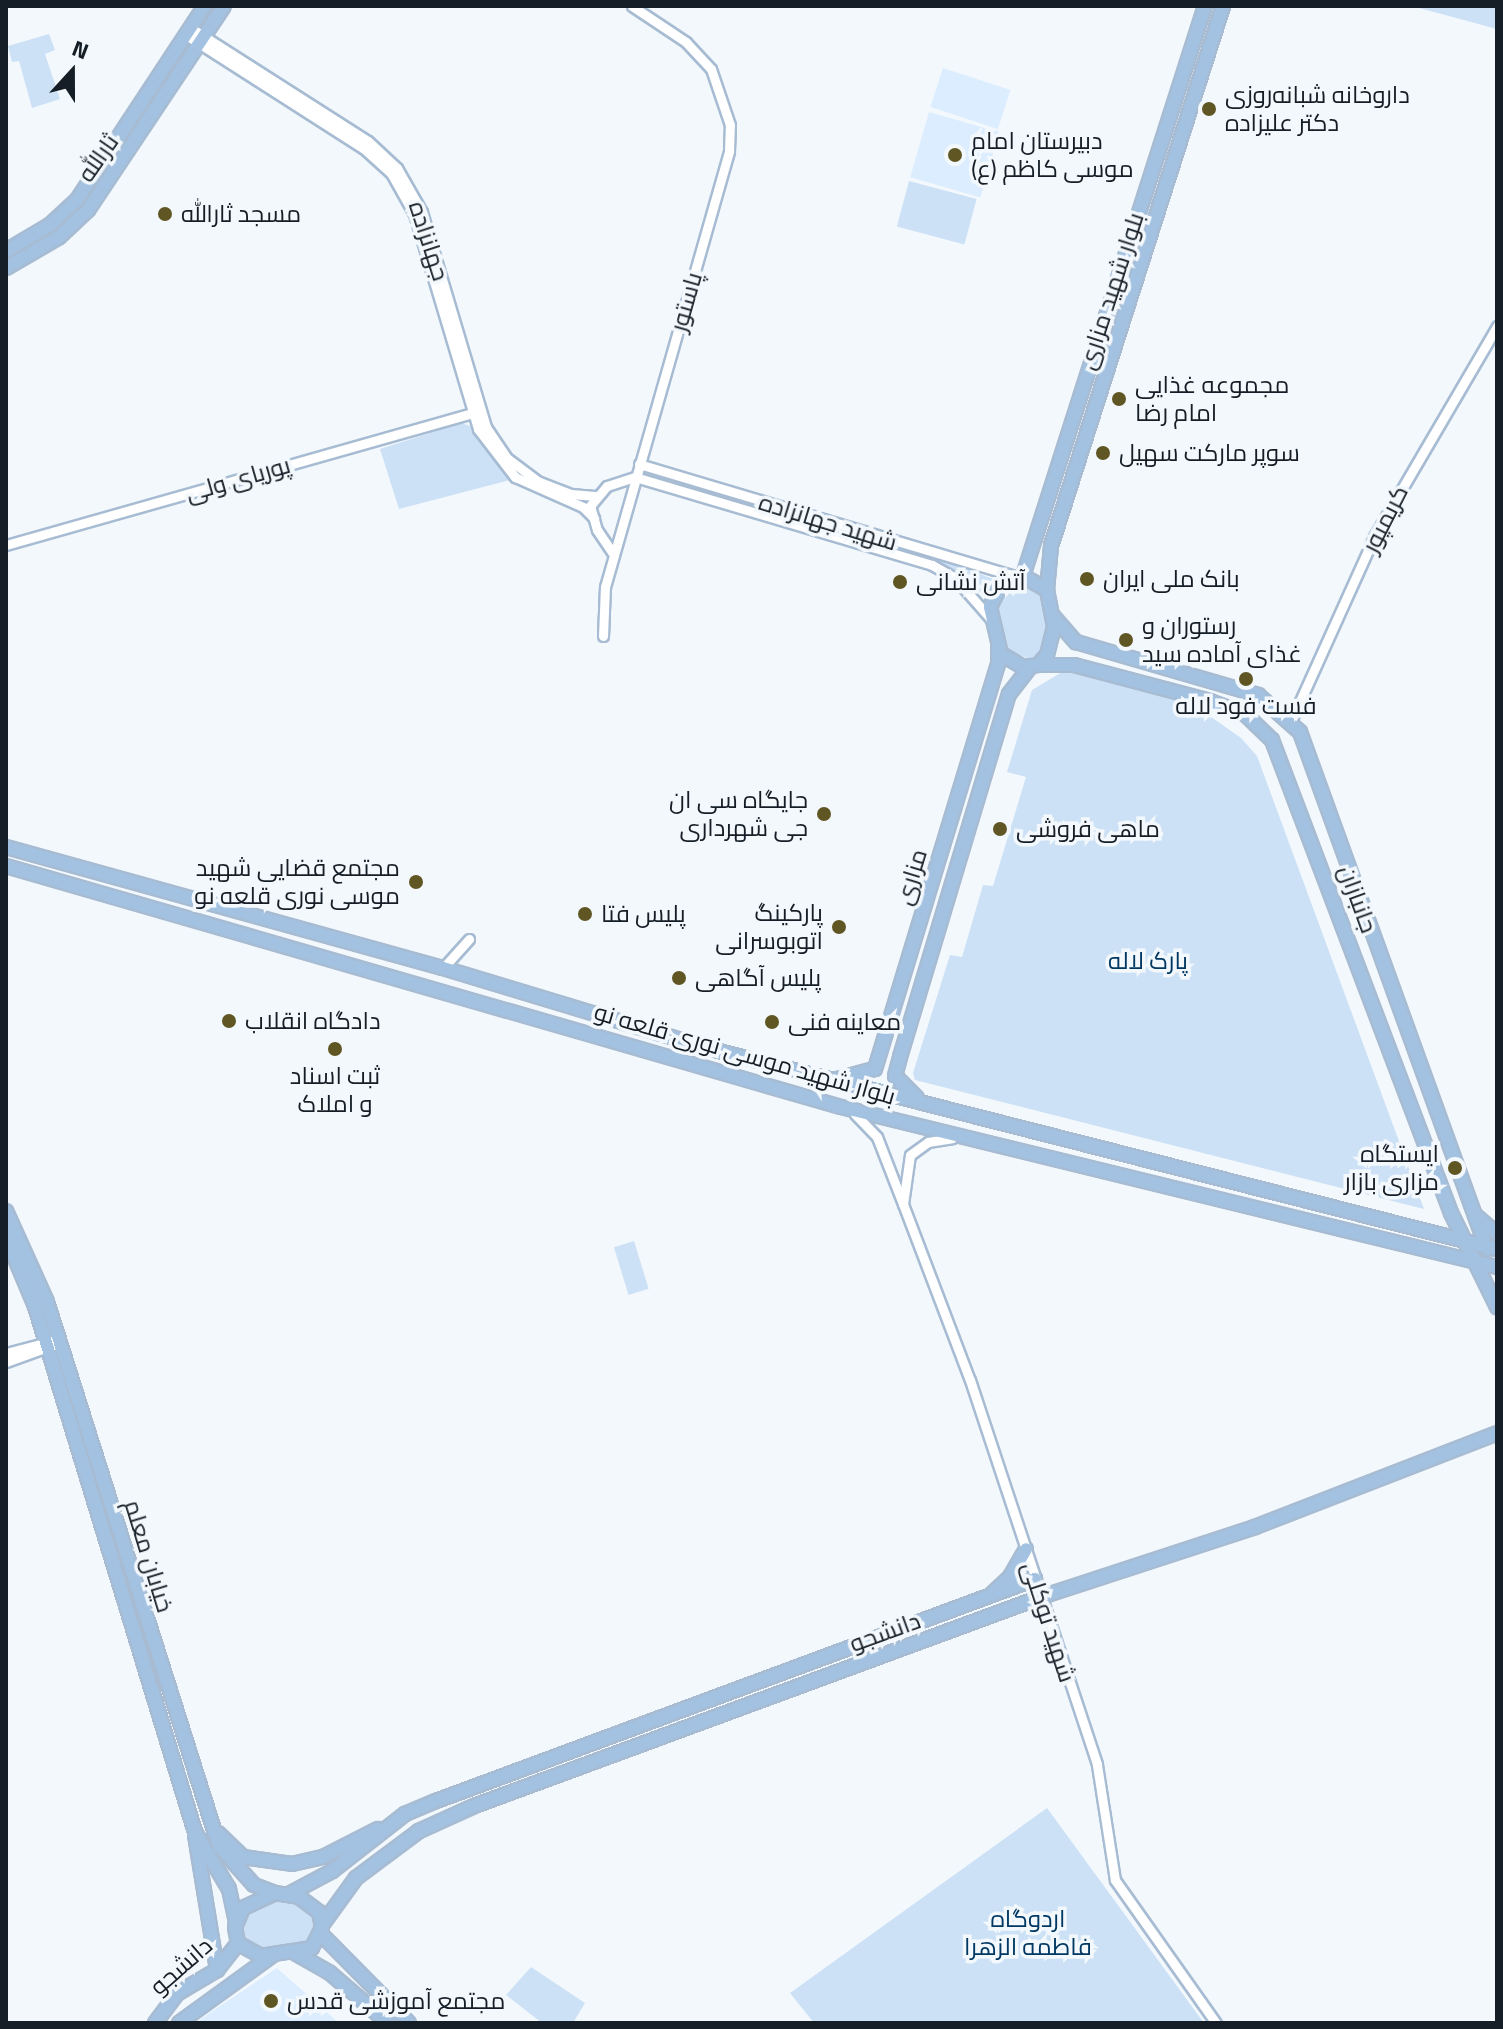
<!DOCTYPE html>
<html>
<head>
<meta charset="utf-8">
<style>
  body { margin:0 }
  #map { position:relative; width:1503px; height:2029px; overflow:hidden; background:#f3f8fc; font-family:"Titillium Web",Cairo,sans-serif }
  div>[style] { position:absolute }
  .built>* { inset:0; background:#dcedff; transform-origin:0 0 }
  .green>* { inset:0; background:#cce1f6; transform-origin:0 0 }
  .roads { filter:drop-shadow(2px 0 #a7bcd3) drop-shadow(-2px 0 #a7bcd3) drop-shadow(0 2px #a7bcd3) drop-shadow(0 -2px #a7bcd3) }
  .minor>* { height:9px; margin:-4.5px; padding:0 4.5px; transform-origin:4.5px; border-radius:4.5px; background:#fff }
  .major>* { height:12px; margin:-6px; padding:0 6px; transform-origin:6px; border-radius:6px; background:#a3c2e1 }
  .dots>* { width:22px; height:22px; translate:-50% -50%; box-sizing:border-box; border:4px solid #f3f8fc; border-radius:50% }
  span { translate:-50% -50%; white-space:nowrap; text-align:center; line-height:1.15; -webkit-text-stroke:7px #f3f8fc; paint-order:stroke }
  .poi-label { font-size:24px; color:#151e26 }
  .left { translate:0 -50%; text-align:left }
  .right { translate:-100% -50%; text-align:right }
  .street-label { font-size:24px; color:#151e26 }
  .park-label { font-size:24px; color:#003863 }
  .frame { position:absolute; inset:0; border:8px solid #151e26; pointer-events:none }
  .north { position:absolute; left:32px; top:32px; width:80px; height:80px; -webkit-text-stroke:6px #f3f8fc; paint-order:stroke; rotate:21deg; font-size:22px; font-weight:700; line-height:32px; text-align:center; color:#151e26 }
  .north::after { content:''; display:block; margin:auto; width:28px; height:36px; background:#151e26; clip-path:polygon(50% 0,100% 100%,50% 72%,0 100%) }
</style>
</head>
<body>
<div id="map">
  <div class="built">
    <div style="left:943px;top:68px;width:71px;height:41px;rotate:18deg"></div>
    <div style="left:929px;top:112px;width:73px;height:68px;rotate:16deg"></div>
    <div style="clip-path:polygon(277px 1968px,339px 2023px,196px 2023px,211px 2012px)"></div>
  </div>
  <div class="green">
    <div style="clip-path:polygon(1496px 6px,1497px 29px,1419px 8px,1420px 6px)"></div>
    <div style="clip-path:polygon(49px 34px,55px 50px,45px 54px,60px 99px,32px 108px,19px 61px,12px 62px,8px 46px)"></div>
    <div style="left:909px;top:181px;width:70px;height:47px;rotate:15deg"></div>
    <div style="clip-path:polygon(461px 423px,470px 426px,510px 480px,399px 509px,380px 449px)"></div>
    <div style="clip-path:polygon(926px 555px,946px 561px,993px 579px,979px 593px,966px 577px)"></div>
    <div style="clip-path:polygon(1017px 584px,1039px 592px,1044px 603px,1047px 637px,1044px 650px,1030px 659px,1008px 650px,996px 607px,1002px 592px)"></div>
    <div style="clip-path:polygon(1067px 669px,1194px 705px,1241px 738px,1257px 756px,1424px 1209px,915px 1080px,913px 1073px,950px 955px,962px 957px,983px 885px,993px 886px,1026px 777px,1007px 772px,1032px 690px)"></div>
    <div style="left:634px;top:1241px;width:50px;height:21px;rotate:73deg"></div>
    <div style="clip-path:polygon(1047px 1808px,1204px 2023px,814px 2023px,790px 1993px)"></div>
    <div style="clip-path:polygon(274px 1899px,295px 1901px,312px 1915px,314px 1935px,303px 1946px,262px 1950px,245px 1942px,241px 1928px,247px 1913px)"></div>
    <div style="clip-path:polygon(531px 1967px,585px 2003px,573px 2023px,542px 2023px,506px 1995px)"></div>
  </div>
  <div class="roads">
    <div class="minor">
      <div style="left:191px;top:28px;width:210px;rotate:32.6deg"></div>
      <div style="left:368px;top:141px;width:40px;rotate:43deg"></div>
      <div style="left:397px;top:168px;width:51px;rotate:60.4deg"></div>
      <div style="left:422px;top:212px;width:224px;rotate:73.4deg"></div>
      <div style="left:486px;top:427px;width:37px;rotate:56deg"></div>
      <div style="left:507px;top:458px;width:38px;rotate:37deg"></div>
      <div style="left:537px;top:481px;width:36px;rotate:21deg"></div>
      <div style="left:571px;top:494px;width:24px;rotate:5deg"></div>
      <div style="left:186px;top:35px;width:210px;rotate:32.6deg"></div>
      <div style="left:363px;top:148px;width:38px;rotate:42deg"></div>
      <div style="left:391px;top:173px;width:47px;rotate:60.7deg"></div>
      <div style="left:414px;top:214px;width:224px;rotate:73.4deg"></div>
      <div style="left:478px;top:429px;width:61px;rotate:52.4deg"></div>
      <div style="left:515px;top:477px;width:74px;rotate:23.8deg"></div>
      <div style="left:583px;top:507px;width:16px;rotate:45deg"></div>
      <div style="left:639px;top:464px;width:395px;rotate:16.6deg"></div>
      <div style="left:6px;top:545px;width:488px;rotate:-15.8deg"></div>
      <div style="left:614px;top:555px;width:30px;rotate:-124deg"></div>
      <div style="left:597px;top:530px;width:25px;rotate:-106deg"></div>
      <div style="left:590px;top:506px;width:26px;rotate:-50deg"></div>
      <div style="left:607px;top:486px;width:29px;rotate:-18deg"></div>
      <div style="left:635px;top:477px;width:310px;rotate:16.5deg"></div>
      <div style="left:932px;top:565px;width:25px;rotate:29deg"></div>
      <div style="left:954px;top:577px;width:55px;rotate:48.7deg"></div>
      <div style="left:603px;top:636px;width:49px;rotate:-87.7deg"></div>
      <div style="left:605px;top:587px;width:453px;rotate:-74.1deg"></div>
      <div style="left:729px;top:151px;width:26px;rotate:-88deg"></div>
      <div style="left:730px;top:125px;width:59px;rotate:-108.7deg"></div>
      <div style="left:711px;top:69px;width:37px;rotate:-133deg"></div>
      <div style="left:686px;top:42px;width:65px;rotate:-146.3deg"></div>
      <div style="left:1291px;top:721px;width:204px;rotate:-65.7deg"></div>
      <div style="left:1375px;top:535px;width:242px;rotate:-59.7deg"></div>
      <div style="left:443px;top:968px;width:39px;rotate:-48deg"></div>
      <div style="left:855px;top:1114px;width:32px;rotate:46deg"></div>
      <div style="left:877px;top:1137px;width:72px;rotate:68.8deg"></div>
      <div style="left:903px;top:1204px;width:49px;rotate:-81.9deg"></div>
      <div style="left:910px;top:1155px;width:22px;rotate:-36deg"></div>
      <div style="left:928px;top:1142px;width:24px;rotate:-9deg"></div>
      <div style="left:903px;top:1204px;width:188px;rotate:69.2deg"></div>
      <div style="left:970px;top:1380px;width:405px;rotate:71.7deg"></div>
      <div style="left:1097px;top:1765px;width:116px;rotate:81.1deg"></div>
      <div style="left:1115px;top:1880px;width:175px;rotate:54.8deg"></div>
      <div style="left:6px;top:1353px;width:48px;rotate:-14.6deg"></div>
      <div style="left:6px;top:1362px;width:50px;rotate:-19.9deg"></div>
    </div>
    <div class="major">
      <div style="left:6px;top:251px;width:51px;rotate:-30.6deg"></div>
      <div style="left:50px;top:225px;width:37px;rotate:-43deg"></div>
      <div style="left:77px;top:200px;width:232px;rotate:-56.6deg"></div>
      <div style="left:6px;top:268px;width:61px;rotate:-30.3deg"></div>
      <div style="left:59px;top:237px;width:40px;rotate:-43deg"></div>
      <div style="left:88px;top:210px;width:245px;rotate:-56.3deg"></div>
      <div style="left:1023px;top:576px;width:598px;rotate:-72.29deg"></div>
      <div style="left:1023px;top:576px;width:28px;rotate:30deg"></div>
      <div style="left:1047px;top:590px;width:38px;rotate:79deg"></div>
      <div style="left:1054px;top:627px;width:29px;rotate:104deg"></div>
      <div style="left:1047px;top:655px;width:13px;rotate:132deg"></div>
      <div style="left:1038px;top:665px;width:15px;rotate:172deg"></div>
      <div style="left:1023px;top:667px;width:26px;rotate:-149deg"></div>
      <div style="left:1001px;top:654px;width:48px;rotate:-103.2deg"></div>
      <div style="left:990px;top:607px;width:25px;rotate:-64deg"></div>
      <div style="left:1001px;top:584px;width:23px;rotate:-20deg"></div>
      <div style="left:1047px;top:590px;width:44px;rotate:-84.8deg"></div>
      <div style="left:1051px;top:546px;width:567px;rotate:-72.33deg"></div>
      <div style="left:1053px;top:616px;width:35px;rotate:49deg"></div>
      <div style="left:1076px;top:642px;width:190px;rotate:16.2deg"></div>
      <div style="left:1258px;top:695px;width:56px;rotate:41.4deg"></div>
      <div style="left:1300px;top:732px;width:550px;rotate:70.11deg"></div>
      <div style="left:1038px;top:665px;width:36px"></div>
      <div style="left:1074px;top:665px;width:141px;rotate:14.8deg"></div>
      <div style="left:1210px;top:701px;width:39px;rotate:21deg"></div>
      <div style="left:1246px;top:715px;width:36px;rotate:44deg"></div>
      <div style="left:1272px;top:740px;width:506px;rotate:69.27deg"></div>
      <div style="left:1451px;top:1213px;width:105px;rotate:63.9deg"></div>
      <div style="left:6px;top:847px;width:453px;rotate:15.5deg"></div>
      <div style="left:443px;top:968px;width:280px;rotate:16.8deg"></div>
      <div style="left:711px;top:1049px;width:811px;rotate:14.28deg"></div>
      <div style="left:6px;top:866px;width:869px;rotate:16.1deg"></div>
      <div style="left:841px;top:1107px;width:675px;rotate:13.71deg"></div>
      <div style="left:837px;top:1079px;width:39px;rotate:-15deg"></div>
      <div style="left:875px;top:1069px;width:424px;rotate:-73.1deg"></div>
      <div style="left:998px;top:663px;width:17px;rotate:-90deg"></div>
      <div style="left:917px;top:1098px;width:31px;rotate:-135deg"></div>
      <div style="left:895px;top:1076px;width:20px;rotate:-75deg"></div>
      <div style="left:900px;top:1057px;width:379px;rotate:-73.3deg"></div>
      <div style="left:1009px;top:694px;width:34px;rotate:-52deg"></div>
      <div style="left:6px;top:1211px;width:100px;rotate:65.7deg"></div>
      <div style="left:47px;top:1302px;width:571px;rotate:72.45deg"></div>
      <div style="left:219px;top:1846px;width:52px;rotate:48.1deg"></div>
      <div style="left:254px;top:1885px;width:22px;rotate:21deg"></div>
      <div style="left:1475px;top:1215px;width:29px;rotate:41deg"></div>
      <div style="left:6px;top:1237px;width:75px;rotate:67.2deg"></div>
      <div style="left:35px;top:1306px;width:550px;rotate:73.08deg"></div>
      <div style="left:195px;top:1832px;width:66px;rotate:59.2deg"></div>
      <div style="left:229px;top:1889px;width:33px;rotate:78deg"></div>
      <div style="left:992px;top:1594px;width:25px;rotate:-43deg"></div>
      <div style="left:1010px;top:1577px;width:32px;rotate:-60deg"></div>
      <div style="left:218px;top:1833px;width:35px;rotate:44deg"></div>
      <div style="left:243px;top:1857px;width:49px;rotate:8.1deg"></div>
      <div style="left:292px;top:1864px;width:32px;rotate:-13deg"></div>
      <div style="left:323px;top:1857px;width:62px;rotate:-27deg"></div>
      <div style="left:195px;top:1835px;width:137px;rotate:80.7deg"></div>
      <div style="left:275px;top:1893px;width:24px;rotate:9deg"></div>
      <div style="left:299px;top:1897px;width:25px;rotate:37deg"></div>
      <div style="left:319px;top:1912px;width:16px;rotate:79deg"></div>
      <div style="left:322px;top:1928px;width:22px;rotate:117deg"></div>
      <div style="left:312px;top:1948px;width:52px;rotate:171.1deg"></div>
      <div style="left:261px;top:1956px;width:26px;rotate:-151deg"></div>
      <div style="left:238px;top:1943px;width:16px;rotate:-101deg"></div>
      <div style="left:235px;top:1927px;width:21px;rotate:-67deg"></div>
      <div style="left:243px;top:1908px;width:35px;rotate:-25deg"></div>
      <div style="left:289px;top:1894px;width:49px;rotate:-28.1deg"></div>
      <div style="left:332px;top:1871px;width:93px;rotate:-38deg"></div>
      <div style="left:405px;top:1814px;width:34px;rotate:-23deg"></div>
      <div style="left:436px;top:1801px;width:639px;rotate:-20.34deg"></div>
      <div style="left:322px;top:1925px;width:58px;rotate:-54.1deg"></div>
      <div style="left:356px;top:1878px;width:79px;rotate:-36.7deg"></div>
      <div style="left:419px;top:1831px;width:60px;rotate:-24.4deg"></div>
      <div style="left:474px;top:1806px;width:604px;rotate:-20.23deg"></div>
      <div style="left:1041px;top:1597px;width:225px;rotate:-18.1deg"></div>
      <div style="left:1255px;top:1527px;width:260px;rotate:-21.2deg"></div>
      <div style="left:321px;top:1934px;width:125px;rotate:45.3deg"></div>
      <div style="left:295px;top:1953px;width:40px;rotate:29.7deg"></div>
      <div style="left:330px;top:1973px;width:77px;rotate:40.8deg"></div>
      <div style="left:155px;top:2023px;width:38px;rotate:-53deg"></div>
      <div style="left:178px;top:1993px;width:45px;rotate:-30.5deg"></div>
      <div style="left:217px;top:1970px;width:34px;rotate:-52deg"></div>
      <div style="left:179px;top:2023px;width:116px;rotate:-35.9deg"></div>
    </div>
  </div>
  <div class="dots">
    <div style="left:1209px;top:109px;background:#605623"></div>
    <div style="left:955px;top:155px;background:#605623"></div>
    <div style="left:165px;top:214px;background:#605623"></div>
    <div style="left:1119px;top:399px;background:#605623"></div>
    <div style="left:1103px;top:453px;background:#605623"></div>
    <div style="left:1087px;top:579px;background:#605623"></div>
    <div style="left:900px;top:582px;background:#605623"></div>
    <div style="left:1126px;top:640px;background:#605623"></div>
    <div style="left:1246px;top:679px;background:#605623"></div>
    <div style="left:824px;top:814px;background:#605623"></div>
    <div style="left:1000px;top:829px;background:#605623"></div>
    <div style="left:416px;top:882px;background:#605623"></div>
    <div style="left:585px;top:914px;background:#605623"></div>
    <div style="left:839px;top:927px;background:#605623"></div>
    <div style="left:679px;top:978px;background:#605623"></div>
    <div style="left:229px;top:1021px;background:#605623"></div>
    <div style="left:772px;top:1022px;background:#605623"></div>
    <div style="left:335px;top:1049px;background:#605623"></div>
    <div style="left:1455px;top:1168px;background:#605623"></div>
    <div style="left:271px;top:2001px;background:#605623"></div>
  </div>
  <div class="poi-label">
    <span class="left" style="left:1225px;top:109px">داروخانه شبانه‌روزی<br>دکتر علیزاده</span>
    <span class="left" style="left:971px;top:155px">دبیرستان امام<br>موسی کاظم (ع)</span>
    <span class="left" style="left:181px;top:214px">مسجد ثارالله</span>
    <span class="left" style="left:1135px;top:399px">مجموعه غذایی<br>امام رضا</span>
    <span class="left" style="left:1119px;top:453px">سوپر مارکت سهیل</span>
    <span class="left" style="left:1103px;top:579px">بانک ملی ایران</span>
    <span class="left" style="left:916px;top:582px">آتش نشانی</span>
    <span class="left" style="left:1142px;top:640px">رستوران و<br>غذای آماده سید</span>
    <span style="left:1246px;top:706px">فست فود لاله</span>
    <span class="right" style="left:808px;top:814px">جایگاه سی ان<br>جی شهرداری</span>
    <span class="left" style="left:1016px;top:829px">ماهی فروشی</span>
    <span class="right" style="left:400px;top:882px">مجتمع قضایی شهید<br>موسی نوری قلعه نو</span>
    <span class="right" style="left:823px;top:927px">پارکینگ<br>اتوبوسرانی</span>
    <span class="left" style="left:601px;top:914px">پلیس فتا</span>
    <span class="left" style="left:695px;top:978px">پلیس آگاهی</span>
    <span class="left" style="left:245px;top:1021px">دادگاه انقلاب</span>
    <span class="left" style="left:788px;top:1022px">معاینه فنی</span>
    <span style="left:335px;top:1090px">ثبت اسناد<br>و املاک</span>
    <span class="right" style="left:1439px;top:1168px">ایستگاه<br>مزاری بازار</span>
    <span class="left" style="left:287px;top:2001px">مجتمع آموزشی قدس</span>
  </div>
  <div class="street-label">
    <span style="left:98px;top:158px;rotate:-55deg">ثارالله</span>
    <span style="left:429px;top:241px;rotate:72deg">جهانزاده</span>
    <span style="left:1111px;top:291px;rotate:-72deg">بلوار شهید مزاری</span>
    <span style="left:686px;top:302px;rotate:-74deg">پاستور</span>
    <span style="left:238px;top:479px;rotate:-16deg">پوریای ولی</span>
    <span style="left:1385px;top:519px;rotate:-63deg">کریمپور</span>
    <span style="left:828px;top:522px;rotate:17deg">شهید جهانزاده</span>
    <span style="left:911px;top:877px;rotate:-73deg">مزاری</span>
    <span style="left:1358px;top:899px;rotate:70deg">جانبازان</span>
    <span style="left:745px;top:1054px;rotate:16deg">بلوار شهید موسی نوری قلعه نو</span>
    <span style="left:149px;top:1556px;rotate:73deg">خیابان معلم</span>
    <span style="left:1049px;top:1622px;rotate:72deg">شهید توکلی</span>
    <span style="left:885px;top:1632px;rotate:-20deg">دانشجو</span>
    <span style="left:181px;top:1966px;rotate:-41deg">دانشجو</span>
  </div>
  <div class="park-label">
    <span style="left:1148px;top:961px">پارک لاله</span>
    <span style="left:1028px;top:1933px">اردوگاه<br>فاطمه الزهرا</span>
  </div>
  <div class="frame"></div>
  <div class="north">N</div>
</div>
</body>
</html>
